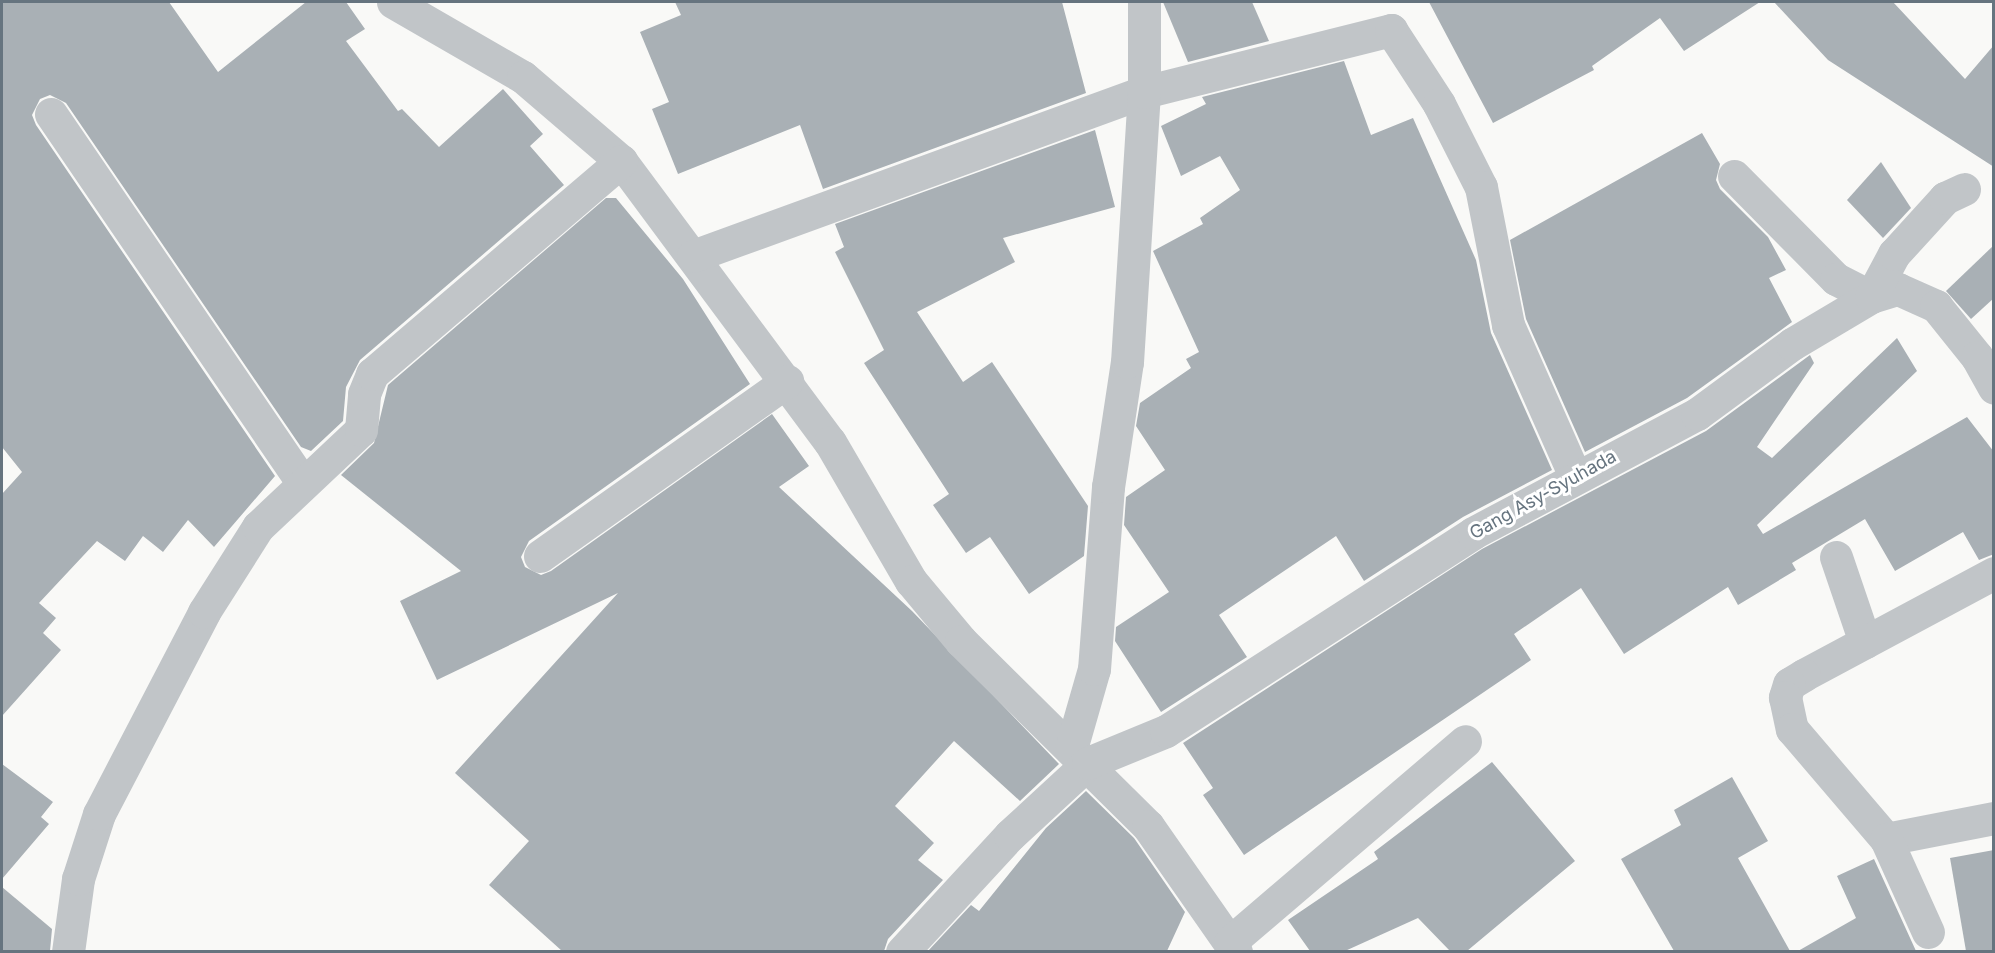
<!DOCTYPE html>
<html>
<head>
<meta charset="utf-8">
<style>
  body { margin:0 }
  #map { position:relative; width:1995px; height:953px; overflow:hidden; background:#f9f9f7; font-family:Inter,sans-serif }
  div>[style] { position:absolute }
  .building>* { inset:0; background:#a9b0b5 }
  .street>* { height:33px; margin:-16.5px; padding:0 16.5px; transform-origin:16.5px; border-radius:16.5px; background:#c1c5c8 }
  span { translate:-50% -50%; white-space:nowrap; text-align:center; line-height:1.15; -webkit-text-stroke:6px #fff; paint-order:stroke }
  .street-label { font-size:18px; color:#66747f }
  .frame { position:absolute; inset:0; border:3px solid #66747f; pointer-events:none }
</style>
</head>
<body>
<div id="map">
  <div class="building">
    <div style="clip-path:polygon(2px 2px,169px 2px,218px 72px,306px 2px,346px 2px,365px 29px,346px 41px,398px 111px,402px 109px,439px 147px,503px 89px,543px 134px,530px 146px,564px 185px,360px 360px,346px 387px,343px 421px,311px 451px,301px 447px,66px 103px,50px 95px,40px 99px,32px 115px,36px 125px,275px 476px,214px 547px,188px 520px,163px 552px,143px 536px,125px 561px,97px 541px,39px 603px,56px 618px,43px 633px,61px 650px,2px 716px,2px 494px,22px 472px,2px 447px)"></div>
    <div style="clip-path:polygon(675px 2px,1062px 2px,1086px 93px,823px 189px,800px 125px,678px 174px,652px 109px,669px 102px,640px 32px,681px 15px)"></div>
    <div style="clip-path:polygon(1163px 2px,1252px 2px,1269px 41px,1188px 62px)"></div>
    <div style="clip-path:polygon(1429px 2px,1760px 2px,1684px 51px,1660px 18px,1592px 66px,1594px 70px,1493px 123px)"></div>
    <div style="clip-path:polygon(1774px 2px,1893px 2px,1965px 79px,1994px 45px,1994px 167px,1828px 60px)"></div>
    <div style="clip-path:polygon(1344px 61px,1371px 135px,1413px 118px,1476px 260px,1491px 333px,1552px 470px,1463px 517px,1364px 581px,1336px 536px,1219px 615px,1247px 657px,1161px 712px,1115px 641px,1116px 627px,1169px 592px,1124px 525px,1126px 497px,1165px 470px,1136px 426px,1140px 403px,1191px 368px,1186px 359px,1199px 352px,1153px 251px,1203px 224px,1200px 218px,1240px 190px,1220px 156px,1181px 176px,1161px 126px,1206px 104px,1202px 97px)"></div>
    <div style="clip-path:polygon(1095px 130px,1115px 207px,1003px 238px,1015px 262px,917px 312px,963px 382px,992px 362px,1088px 506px,1084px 556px,1029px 594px,990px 537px,966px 553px,933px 505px,949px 494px,864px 363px,884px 350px,835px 252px,844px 247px,835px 224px)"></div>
    <div style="clip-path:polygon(1702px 133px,1720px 164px,1716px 180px,1720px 189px,1768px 237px,1786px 270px,1769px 278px,1792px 322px,1687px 398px,1585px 452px,1526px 319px,1510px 240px)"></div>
    <div style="clip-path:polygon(1881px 162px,1911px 208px,1883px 238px,1847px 200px)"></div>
    <div style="clip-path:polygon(606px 198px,616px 198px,683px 279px,750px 384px,529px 541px,521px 557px,525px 567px,541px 575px,551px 571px,772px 414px,809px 466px,779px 487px,912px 611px,1059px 764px,1020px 801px,954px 741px,895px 806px,934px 843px,918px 860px,943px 880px,888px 939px,884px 951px,562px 951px,489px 885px,529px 841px,455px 773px,618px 593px,437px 680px,400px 601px,461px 571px,341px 475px,374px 443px,388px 385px)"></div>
    <div style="clip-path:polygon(1994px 245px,1994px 298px,1971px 319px,1946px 291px)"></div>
    <div style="clip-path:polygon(1897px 338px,1917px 371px,1757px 525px,1763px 534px,1967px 417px,1994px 452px,1994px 554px,1979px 560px,1963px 532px,1895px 571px,1865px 519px,1792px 563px,1796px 570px,1738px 605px,1728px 587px,1624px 654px,1581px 588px,1514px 634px,1531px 660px,1244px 855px,1203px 795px,1213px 788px,1183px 743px,1482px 549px,1706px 431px,1810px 355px,1814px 363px,1757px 447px,1772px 458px)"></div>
    <div style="clip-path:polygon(1492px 762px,1575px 861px,1467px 951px,1450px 951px,1418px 918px,1345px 951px,1310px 951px,1288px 920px,1378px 859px,1374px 852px)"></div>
    <div style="clip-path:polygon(2px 764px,53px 802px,41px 817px,49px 824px,2px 879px)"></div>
    <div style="clip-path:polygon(1732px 777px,1768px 841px,1738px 858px,1790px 951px,1674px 951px,1621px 859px,1681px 825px,1674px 810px)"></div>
    <div style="clip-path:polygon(1086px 791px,1134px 838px,1185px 912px,1167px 951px,928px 951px,971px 905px,979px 911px,1046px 828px)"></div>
    <div style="clip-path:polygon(1994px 850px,1994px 951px,1966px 951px,1950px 858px)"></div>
    <div style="clip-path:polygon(1874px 859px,1916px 951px,1798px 951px,1856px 918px,1837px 876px)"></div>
    <div style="clip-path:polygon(2px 887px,52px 929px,50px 951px,2px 951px)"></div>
  </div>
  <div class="street">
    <div style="left:393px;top:2px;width:150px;rotate:30deg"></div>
    <div style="left:523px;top:77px;width:129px;rotate:40.6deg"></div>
    <div style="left:621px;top:161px;width:350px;rotate:53.4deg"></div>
    <div style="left:830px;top:442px;width:161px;rotate:59.8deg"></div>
    <div style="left:911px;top:581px;width:78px;rotate:50.2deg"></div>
    <div style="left:961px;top:641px;width:263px;rotate:44.7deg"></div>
    <div style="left:1148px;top:826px;width:154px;rotate:55.1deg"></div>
    <div style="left:51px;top:114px;width:447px;rotate:55.7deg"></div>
    <div style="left:1734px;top:176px;width:145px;rotate:45.3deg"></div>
    <div style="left:1836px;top:279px;width:39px;rotate:27deg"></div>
    <div style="left:1871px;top:297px;width:28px;rotate:-17deg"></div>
    <div style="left:1898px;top:289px;width:42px;rotate:24.1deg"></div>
    <div style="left:1936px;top:306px;width:65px;rotate:51.2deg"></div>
    <div style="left:1977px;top:357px;width:35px;rotate:61deg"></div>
    <div style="left:693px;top:256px;width:480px;rotate:-20deg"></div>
    <div style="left:1144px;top:92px;width:255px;rotate:-14.1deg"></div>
    <div style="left:1391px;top:30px;width:88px;rotate:57deg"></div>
    <div style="left:1439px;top:104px;width:93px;rotate:63.2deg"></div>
    <div style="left:1481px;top:187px;width:141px;rotate:78.9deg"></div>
    <div style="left:1508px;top:325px;width:165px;rotate:66.1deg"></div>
    <div style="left:540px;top:556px;width:303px;rotate:-35.3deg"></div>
    <div style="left:1836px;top:557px;width:90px;rotate:71.2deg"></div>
    <div style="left:1994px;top:573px;width:216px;rotate:151.8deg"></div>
    <div style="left:1804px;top:675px;width:17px;rotate:149deg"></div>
    <div style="left:1789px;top:684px;width:14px;rotate:107deg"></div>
    <div style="left:1785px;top:697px;width:33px;rotate:78deg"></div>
    <div style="left:1792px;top:729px;width:145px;rotate:49.5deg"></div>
    <div style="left:1886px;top:839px;width:110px;rotate:-11deg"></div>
    <div style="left:1071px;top:749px;width:83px;rotate:-74deg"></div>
    <div style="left:1094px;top:669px;width:183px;rotate:-85.6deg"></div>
    <div style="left:1108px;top:487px;width:126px;rotate:-81.4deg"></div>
    <div style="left:1127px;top:362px;width:271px;rotate:-86.4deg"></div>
    <div style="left:1144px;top:92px;width:90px;rotate:-90deg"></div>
    <div style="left:1886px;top:839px;width:102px;rotate:65.7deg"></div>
    <div style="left:1230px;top:942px;width:309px;rotate:-40.5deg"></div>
    <div style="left:68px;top:952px;width:74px;rotate:-82.2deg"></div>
    <div style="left:78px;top:879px;width:68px;rotate:-72.1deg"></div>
    <div style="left:99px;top:814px;width:228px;rotate:-62.5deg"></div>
    <div style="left:204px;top:612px;width:101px;rotate:-57.6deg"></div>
    <div style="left:258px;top:527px;width:141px;rotate:-43.3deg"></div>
    <div style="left:361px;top:430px;width:36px;rotate:-85deg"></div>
    <div style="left:364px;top:394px;width:22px;rotate:-68deg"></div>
    <div style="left:372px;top:374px;width:328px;rotate:-40.5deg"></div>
    <div style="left:902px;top:952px;width:159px;rotate:-47.3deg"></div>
    <div style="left:1010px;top:835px;width:106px;rotate:-42.7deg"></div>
    <div style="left:1088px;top:763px;width:84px;rotate:-22.3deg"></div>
    <div style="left:1166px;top:731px;width:365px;rotate:-32.8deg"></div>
    <div style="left:1473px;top:533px;width:254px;rotate:-28deg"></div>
    <div style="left:1697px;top:414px;width:118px;rotate:-36.4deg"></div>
    <div style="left:1792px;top:344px;width:92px;rotate:-30.7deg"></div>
    <div style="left:1871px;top:297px;width:49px;rotate:-61.9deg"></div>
    <div style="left:1894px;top:254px;width:76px;rotate:-47.7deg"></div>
    <div style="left:1945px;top:198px;width:21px;rotate:-25deg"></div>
  </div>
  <div class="street-label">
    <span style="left:1543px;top:495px;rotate:-29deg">Gang Asy-Syuhada</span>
  </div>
  <div class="frame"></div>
</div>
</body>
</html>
